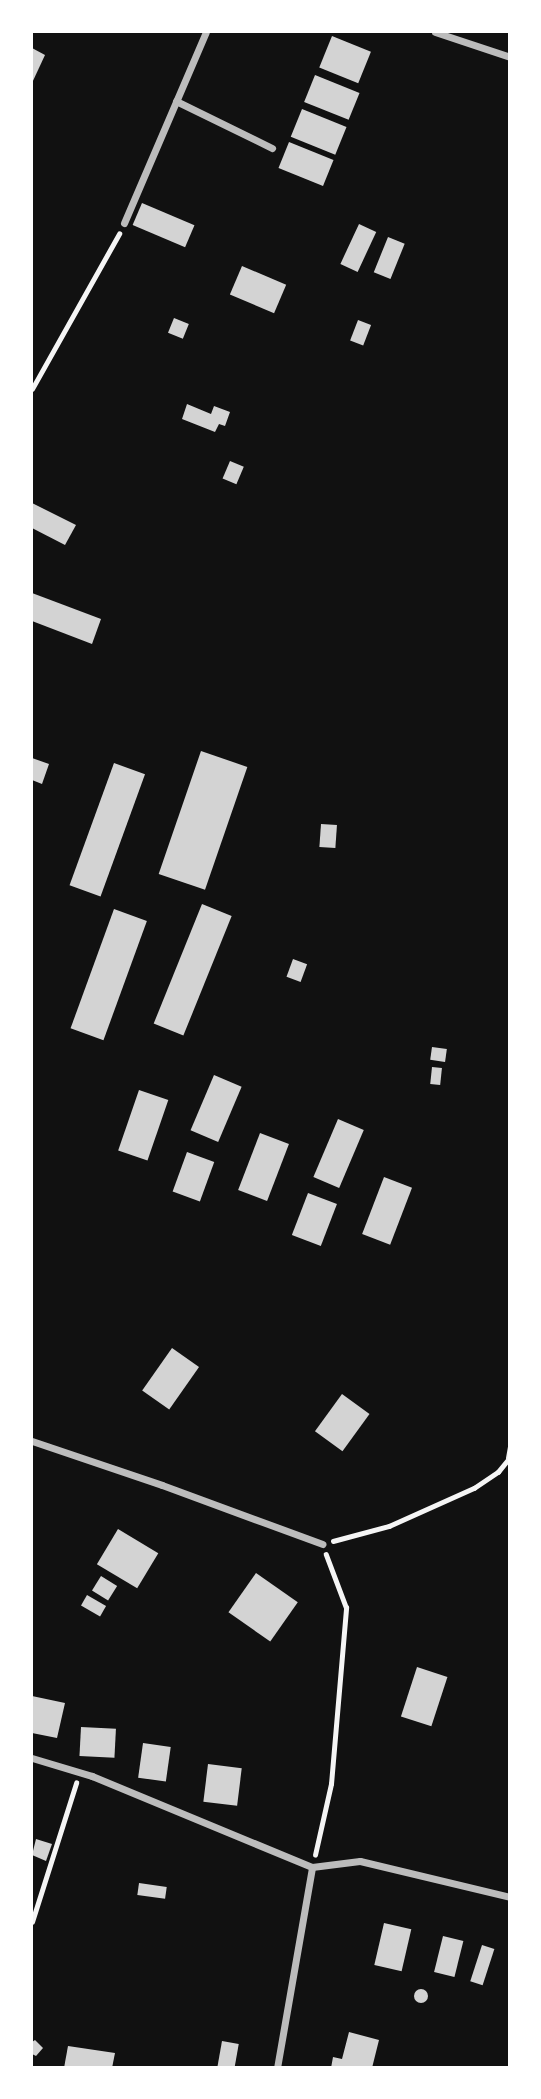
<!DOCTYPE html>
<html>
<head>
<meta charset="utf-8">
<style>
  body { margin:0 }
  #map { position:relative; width:541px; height:2099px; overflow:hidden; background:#111; font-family:"Titillium Web",sans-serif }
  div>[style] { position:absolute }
  .building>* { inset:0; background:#d3d3d3; transform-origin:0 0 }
  .round { border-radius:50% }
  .path>* { height:4.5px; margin:-2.25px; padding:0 2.25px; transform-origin:2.25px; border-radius:2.25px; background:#f5f5f5 }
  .minor>* { height:7px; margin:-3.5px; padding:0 3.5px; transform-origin:3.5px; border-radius:3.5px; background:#bcbcbc }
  span { translate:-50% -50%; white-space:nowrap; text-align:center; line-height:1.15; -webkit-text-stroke:6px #fff; paint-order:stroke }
  .frame { position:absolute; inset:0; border:33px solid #fff; pointer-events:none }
</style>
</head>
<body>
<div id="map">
  <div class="building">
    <div style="left:332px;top:36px;width:42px;height:34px;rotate:22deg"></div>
    <div style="clip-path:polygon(32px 48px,45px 55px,32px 83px)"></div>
    <div style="left:315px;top:75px;width:48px;height:29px;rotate:22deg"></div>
    <div style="left:302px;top:109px;width:48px;height:30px;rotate:22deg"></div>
    <div style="left:289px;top:142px;width:48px;height:28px;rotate:22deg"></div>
    <div style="left:142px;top:203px;width:57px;height:24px;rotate:23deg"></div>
    <div style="left:359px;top:224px;width:19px;height:44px;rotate:25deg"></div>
    <div style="left:388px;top:237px;width:18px;height:38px;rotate:22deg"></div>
    <div style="left:242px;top:266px;width:48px;height:31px;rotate:23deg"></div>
    <div style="left:174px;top:318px;width:16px;height:16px;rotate:22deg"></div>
    <div style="left:358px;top:320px;width:14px;height:22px;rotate:21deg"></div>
    <div style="clip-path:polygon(187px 404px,211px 414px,214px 406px,230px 412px,225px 426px,219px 424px,215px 432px,182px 419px)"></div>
    <div style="left:230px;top:461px;width:15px;height:19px;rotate:23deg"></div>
    <div style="clip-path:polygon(32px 503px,76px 525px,65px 545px,32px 528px)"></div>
    <div style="clip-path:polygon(32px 593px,101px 619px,92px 644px,32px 621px)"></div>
    <div style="left:201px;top:751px;width:49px;height:130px;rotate:19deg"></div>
    <div style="clip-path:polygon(32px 758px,49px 764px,42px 784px,32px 780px)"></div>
    <div style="left:114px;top:763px;width:33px;height:130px;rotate:20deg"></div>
    <div style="left:321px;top:824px;width:16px;height:23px;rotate:4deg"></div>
    <div style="left:202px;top:904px;width:32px;height:129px;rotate:22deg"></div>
    <div style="left:114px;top:909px;width:35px;height:127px;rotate:20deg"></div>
    <div style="left:293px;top:959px;width:15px;height:19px;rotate:20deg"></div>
    <div style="left:432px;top:1047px;width:15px;height:13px;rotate:8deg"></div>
    <div style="left:432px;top:1067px;width:10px;height:17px;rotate:6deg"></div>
    <div style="left:214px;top:1075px;width:30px;height:60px;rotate:23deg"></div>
    <div style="left:139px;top:1090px;width:31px;height:64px;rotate:19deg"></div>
    <div style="left:338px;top:1119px;width:28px;height:63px;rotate:23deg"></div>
    <div style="left:260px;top:1133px;width:31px;height:61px;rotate:21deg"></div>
    <div style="left:187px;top:1152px;width:29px;height:42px;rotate:20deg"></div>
    <div style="left:384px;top:1177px;width:30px;height:61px;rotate:21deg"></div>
    <div style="left:308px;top:1193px;width:31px;height:45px;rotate:21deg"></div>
    <div style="left:172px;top:1348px;width:33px;height:52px;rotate:35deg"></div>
    <div style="left:342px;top:1394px;width:34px;height:46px;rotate:36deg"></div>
    <div style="left:118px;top:1529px;width:47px;height:41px;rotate:31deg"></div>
    <div style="left:256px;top:1573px;width:51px;height:48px;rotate:35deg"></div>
    <div style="left:101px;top:1576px;width:19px;height:17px;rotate:32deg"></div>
    <div style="left:87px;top:1595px;width:22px;height:12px;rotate:30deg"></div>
    <div style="left:417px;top:1667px;width:32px;height:52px;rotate:18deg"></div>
    <div style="clip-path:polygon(32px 1696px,65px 1703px,57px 1738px,32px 1733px)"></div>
    <div style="left:81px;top:1727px;width:35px;height:29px;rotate:3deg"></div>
    <div style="left:143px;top:1743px;width:28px;height:35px;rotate:8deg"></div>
    <div style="left:208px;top:1764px;width:34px;height:38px;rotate:7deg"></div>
    <div style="clip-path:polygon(36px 1839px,52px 1844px,46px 1861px,32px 1855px)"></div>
    <div style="left:139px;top:1883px;width:28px;height:12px;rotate:8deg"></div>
    <div style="left:384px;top:1923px;width:28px;height:43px;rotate:13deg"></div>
    <div style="left:443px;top:1936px;width:21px;height:37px;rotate:14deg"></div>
    <div style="left:482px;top:1945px;width:13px;height:38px;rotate:18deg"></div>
    <div class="round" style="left:414px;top:1989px;width:14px;height:14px"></div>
    <div style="clip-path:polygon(349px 2032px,379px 2040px,372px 2068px,331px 2068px,333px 2057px,342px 2059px)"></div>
    <div style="clip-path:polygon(35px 2040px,43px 2048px,36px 2056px,32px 2054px,32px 2042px)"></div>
    <div style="left:222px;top:2041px;width:17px;height:27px;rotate:10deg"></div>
    <div style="clip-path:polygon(68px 2046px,115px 2053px,112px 2068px,64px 2068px)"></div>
  </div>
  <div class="path">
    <div style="left:32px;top:389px;width:178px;rotate:-60.7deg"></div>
    <div style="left:508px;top:1458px;width:11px;rotate:-80deg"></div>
    <div style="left:333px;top:1541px;width:58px;rotate:-15deg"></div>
    <div style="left:389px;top:1526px;width:93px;rotate:-24.1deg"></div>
    <div style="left:474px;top:1488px;width:29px;rotate:-34deg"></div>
    <div style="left:498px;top:1472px;width:19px;rotate:-51deg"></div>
    <div style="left:315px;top:1855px;width:73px;rotate:-77.3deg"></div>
    <div style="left:331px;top:1784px;width:177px;rotate:-85.1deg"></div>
    <div style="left:346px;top:1608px;width:57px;rotate:-110.7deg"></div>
    <div style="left:32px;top:1922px;width:146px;rotate:-72.4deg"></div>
  </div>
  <div class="minor">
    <div style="left:435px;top:32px;width:79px;rotate:18.4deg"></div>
    <div style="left:176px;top:101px;width:107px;rotate:26.1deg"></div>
    <div style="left:124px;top:223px;width:208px;rotate:-66.8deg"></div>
    <div style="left:32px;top:1441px;width:137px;rotate:18.7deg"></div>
    <div style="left:162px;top:1485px;width:171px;rotate:20.2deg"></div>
    <div style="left:32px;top:1758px;width:63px;rotate:16.7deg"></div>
    <div style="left:92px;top:1776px;width:238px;rotate:22.5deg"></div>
    <div style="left:312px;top:1867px;width:48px;rotate:-7.1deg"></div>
    <div style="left:360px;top:1861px;width:154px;rotate:13.5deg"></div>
    <div style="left:277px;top:2068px;width:204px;rotate:-80.1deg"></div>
  </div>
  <div class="frame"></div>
</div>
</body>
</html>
